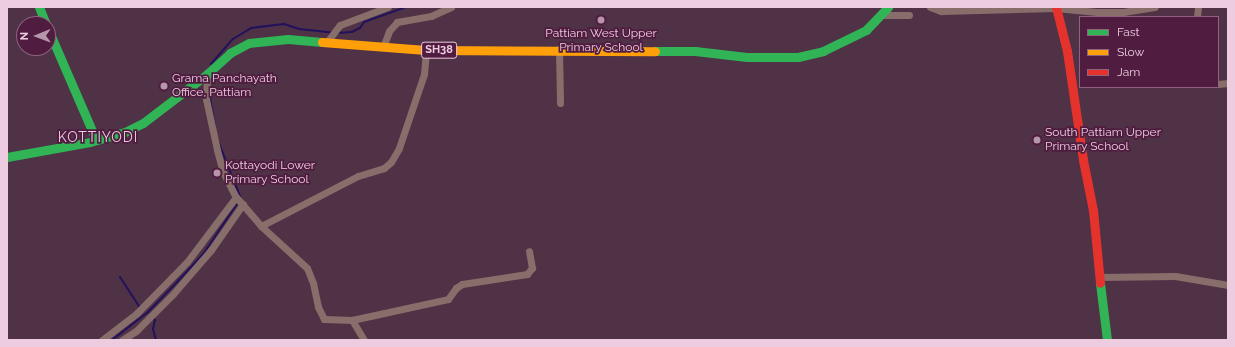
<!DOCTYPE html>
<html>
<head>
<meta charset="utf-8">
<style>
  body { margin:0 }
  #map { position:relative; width:1235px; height:347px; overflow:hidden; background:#4f3246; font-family:Raleway,sans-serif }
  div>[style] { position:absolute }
  .stream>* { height:2px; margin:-1px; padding:0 1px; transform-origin:1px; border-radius:1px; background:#22115c }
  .street>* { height:7px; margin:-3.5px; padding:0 3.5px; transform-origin:3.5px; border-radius:3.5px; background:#886e6a }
  .fast>* { height:9px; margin:-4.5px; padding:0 4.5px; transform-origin:4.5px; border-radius:4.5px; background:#30b455 }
  .slow>* { height:9px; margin:-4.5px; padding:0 4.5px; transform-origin:4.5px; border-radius:4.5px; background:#ff9f0a }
  .jam>* { height:9px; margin:-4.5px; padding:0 4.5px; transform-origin:4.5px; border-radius:4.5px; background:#e5322d }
  .dots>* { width:11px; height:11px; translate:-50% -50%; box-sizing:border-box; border:2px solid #501c40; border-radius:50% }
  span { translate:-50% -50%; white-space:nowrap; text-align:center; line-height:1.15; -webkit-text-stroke:3.5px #501c40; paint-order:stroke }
  .shield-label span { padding:1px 3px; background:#501c40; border:1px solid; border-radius:3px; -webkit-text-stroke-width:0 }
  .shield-label { font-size:11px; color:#edcce0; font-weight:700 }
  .poi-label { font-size:12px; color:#edcce0 }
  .left { translate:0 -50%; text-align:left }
  .quarter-label { font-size:14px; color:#edcce0; letter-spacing:1px }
  .frame { position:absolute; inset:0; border:8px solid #edcce0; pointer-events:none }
  .legend { position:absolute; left:1079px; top:16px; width:140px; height:72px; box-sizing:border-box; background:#501c40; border:1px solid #8f6280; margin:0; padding:5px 7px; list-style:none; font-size:12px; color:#edcce0 }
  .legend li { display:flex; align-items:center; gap:8px; height:20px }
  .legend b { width:20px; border:1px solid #8f6280 }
  .north { position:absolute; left:16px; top:16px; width:40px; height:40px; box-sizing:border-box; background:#501c40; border:1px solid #8f6280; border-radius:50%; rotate:269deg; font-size:11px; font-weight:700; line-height:16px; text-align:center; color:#edcce0 }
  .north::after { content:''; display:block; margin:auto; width:14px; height:18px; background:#b696aa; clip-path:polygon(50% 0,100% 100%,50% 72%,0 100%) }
</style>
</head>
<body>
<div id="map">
  <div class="stream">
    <div style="left:337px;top:33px;width:15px;rotate:-4deg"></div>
    <div style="left:352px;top:32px;width:9px;rotate:-27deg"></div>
    <div style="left:360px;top:28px;width:7px;rotate:-56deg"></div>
    <div style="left:364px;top:22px;width:45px;rotate:-19.7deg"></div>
    <div style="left:211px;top:64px;width:33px;rotate:-49deg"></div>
    <div style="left:233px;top:39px;width:21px;rotate:-31deg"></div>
    <div style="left:251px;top:28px;width:33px;rotate:-7deg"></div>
    <div style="left:284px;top:24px;width:16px;rotate:18deg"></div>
    <div style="left:299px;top:29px;width:31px;rotate:6deg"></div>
    <div style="left:209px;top:92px;width:34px;rotate:80deg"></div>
    <div style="left:218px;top:141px;width:59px;rotate:68.2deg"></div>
    <div style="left:120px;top:277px;width:37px;rotate:57deg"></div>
    <div style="left:152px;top:318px;width:4px;rotate:34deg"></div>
    <div style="left:155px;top:320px;width:9px;rotate:103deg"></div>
    <div style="left:153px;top:329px;width:11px;rotate:75deg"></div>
    <div style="left:112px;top:340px;width:46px;rotate:-37.9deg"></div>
    <div style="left:148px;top:312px;width:43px;rotate:-45.9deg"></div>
    <div style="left:178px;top:281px;width:38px;rotate:-47deg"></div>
    <div style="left:204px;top:253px;width:61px;rotate:-56.3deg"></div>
  </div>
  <div class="street">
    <div style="left:930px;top:7px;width:12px;rotate:20deg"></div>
    <div style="left:941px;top:11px;width:115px;rotate:-1.5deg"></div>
    <div style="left:1056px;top:8px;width:41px;rotate:5.6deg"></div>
    <div style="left:1097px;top:12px;width:26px"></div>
    <div style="left:1123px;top:12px;width:32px;rotate:-9deg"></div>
    <div style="left:882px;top:15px;width:27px"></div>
    <div style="left:1197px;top:17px;width:10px;rotate:-84deg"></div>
    <div style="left:327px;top:42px;width:21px;rotate:-53deg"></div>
    <div style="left:340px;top:25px;width:51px;rotate:-20.6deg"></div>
    <div style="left:383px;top:47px;width:17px;rotate:-69deg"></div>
    <div style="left:389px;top:31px;width:12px;rotate:-48deg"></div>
    <div style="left:397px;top:22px;width:35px;rotate:-10deg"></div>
    <div style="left:431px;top:16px;width:22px;rotate:-24deg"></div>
    <div style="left:559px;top:49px;width:54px;rotate:88.9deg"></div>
    <div style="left:207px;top:74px;width:25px;rotate:92deg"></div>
    <div style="left:206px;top:99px;width:52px;rotate:77.8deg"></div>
    <div style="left:217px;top:150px;width:23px;rotate:75deg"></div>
    <div style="left:223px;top:172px;width:28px;rotate:63deg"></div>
    <div style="left:236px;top:197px;width:38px;rotate:49deg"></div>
    <div style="left:261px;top:226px;width:62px;rotate:42.4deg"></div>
    <div style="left:307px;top:268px;width:16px;rotate:68deg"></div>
    <div style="left:313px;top:283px;width:25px;rotate:78deg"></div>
    <div style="left:318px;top:307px;width:13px;rotate:63deg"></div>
    <div style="left:324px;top:319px;width:28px;rotate:2deg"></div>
    <div style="left:352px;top:320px;width:23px;rotate:59deg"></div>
    <div style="left:1218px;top:84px;width:10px;rotate:-6deg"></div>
    <div style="left:261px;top:226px;width:109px;rotate:-27.3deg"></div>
    <div style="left:358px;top:176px;width:27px;rotate:-17deg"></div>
    <div style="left:384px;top:168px;width:9px;rotate:-41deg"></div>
    <div style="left:391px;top:162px;width:16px;rotate:-60deg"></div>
    <div style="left:399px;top:148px;width:78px;rotate:-71.3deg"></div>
    <div style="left:424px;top:74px;width:24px;rotate:-85deg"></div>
    <div style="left:1099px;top:277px;width:76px;rotate:-0.8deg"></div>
    <div style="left:1175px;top:276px;width:54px;rotate:9.6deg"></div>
    <div style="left:352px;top:320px;width:98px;rotate:-12.3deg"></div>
    <div style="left:448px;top:299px;width:14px;rotate:-54deg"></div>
    <div style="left:456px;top:288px;width:7px;rotate:-34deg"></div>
    <div style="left:462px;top:284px;width:66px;rotate:-8.7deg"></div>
    <div style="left:527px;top:274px;width:8px;rotate:-50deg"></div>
    <div style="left:532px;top:268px;width:17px;rotate:-100deg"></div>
    <div style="left:102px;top:340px;width:44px;rotate:-37.6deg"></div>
    <div style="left:137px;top:313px;width:71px;rotate:-45.6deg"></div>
    <div style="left:187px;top:262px;width:81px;rotate:-53deg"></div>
    <div style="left:122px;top:340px;width:17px;rotate:-33deg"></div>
    <div style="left:136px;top:331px;width:52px;rotate:-45deg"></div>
    <div style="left:173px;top:294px;width:58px;rotate:-49.2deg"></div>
    <div style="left:211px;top:250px;width:56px;rotate:-55.2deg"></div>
  </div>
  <div class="fast">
    <div style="left:39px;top:7px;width:18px;rotate:68deg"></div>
    <div style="left:48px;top:29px;width:121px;rotate:66.6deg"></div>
    <div style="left:655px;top:51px;width:40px"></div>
    <div style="left:695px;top:51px;width:52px;rotate:6.6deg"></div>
    <div style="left:747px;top:57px;width:51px"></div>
    <div style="left:798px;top:57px;width:26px;rotate:-13deg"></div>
    <div style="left:823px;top:51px;width:48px;rotate:-26deg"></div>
    <div style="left:866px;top:30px;width:32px;rotate:-46deg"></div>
    <div style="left:7px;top:157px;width:84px;rotate:-10.2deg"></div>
    <div style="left:90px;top:142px;width:36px;rotate:-16deg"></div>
    <div style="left:125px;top:132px;width:20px;rotate:-27deg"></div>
    <div style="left:143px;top:123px;width:81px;rotate:-37.4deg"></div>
    <div style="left:207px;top:74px;width:31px;rotate:-42deg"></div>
    <div style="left:230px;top:53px;width:21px;rotate:-28deg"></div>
    <div style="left:249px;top:43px;width:39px;rotate:-6deg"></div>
    <div style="left:288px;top:39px;width:34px;rotate:5deg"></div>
    <div style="left:1100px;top:283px;width:57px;rotate:83deg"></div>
  </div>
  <div class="slow">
    <div style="left:322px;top:42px;width:104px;rotate:4.4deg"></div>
    <div style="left:426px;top:50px;width:229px;rotate:0.3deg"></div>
  </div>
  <div class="jam">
    <div style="left:1056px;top:7px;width:45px;rotate:76deg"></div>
    <div style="left:1067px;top:51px;width:110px;rotate:81.6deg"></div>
    <div style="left:1083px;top:160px;width:51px;rotate:78.7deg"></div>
    <div style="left:1093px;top:210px;width:73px;rotate:84.5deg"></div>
  </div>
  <div class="dots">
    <div style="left:601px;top:20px;background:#b696aa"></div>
    <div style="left:164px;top:86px;background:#b696aa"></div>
    <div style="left:1037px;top:140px;background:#b696aa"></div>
    <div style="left:217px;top:173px;background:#b696aa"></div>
  </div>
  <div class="shield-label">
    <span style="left:439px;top:50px">SH38</span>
  </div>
  <div class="poi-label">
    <span style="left:601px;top:41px">Pattiam West Upper<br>Primary School</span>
    <span class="left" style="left:172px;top:86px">Grama Panchayath<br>Office, Pattiam</span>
    <span class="left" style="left:1045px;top:140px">South Pattiam Upper<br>Primary School</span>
    <span class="left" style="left:225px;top:173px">Kottayodi Lower<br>Primary School</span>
  </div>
  <div class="quarter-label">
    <span style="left:98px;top:137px">KOTTIYODI</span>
  </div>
  <div class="frame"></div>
  <ul class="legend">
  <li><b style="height:5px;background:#30b455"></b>Fast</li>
  <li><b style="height:5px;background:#ff9f0a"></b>Slow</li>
  <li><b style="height:5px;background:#e5322d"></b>Jam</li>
  </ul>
  <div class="north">N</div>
</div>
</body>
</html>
